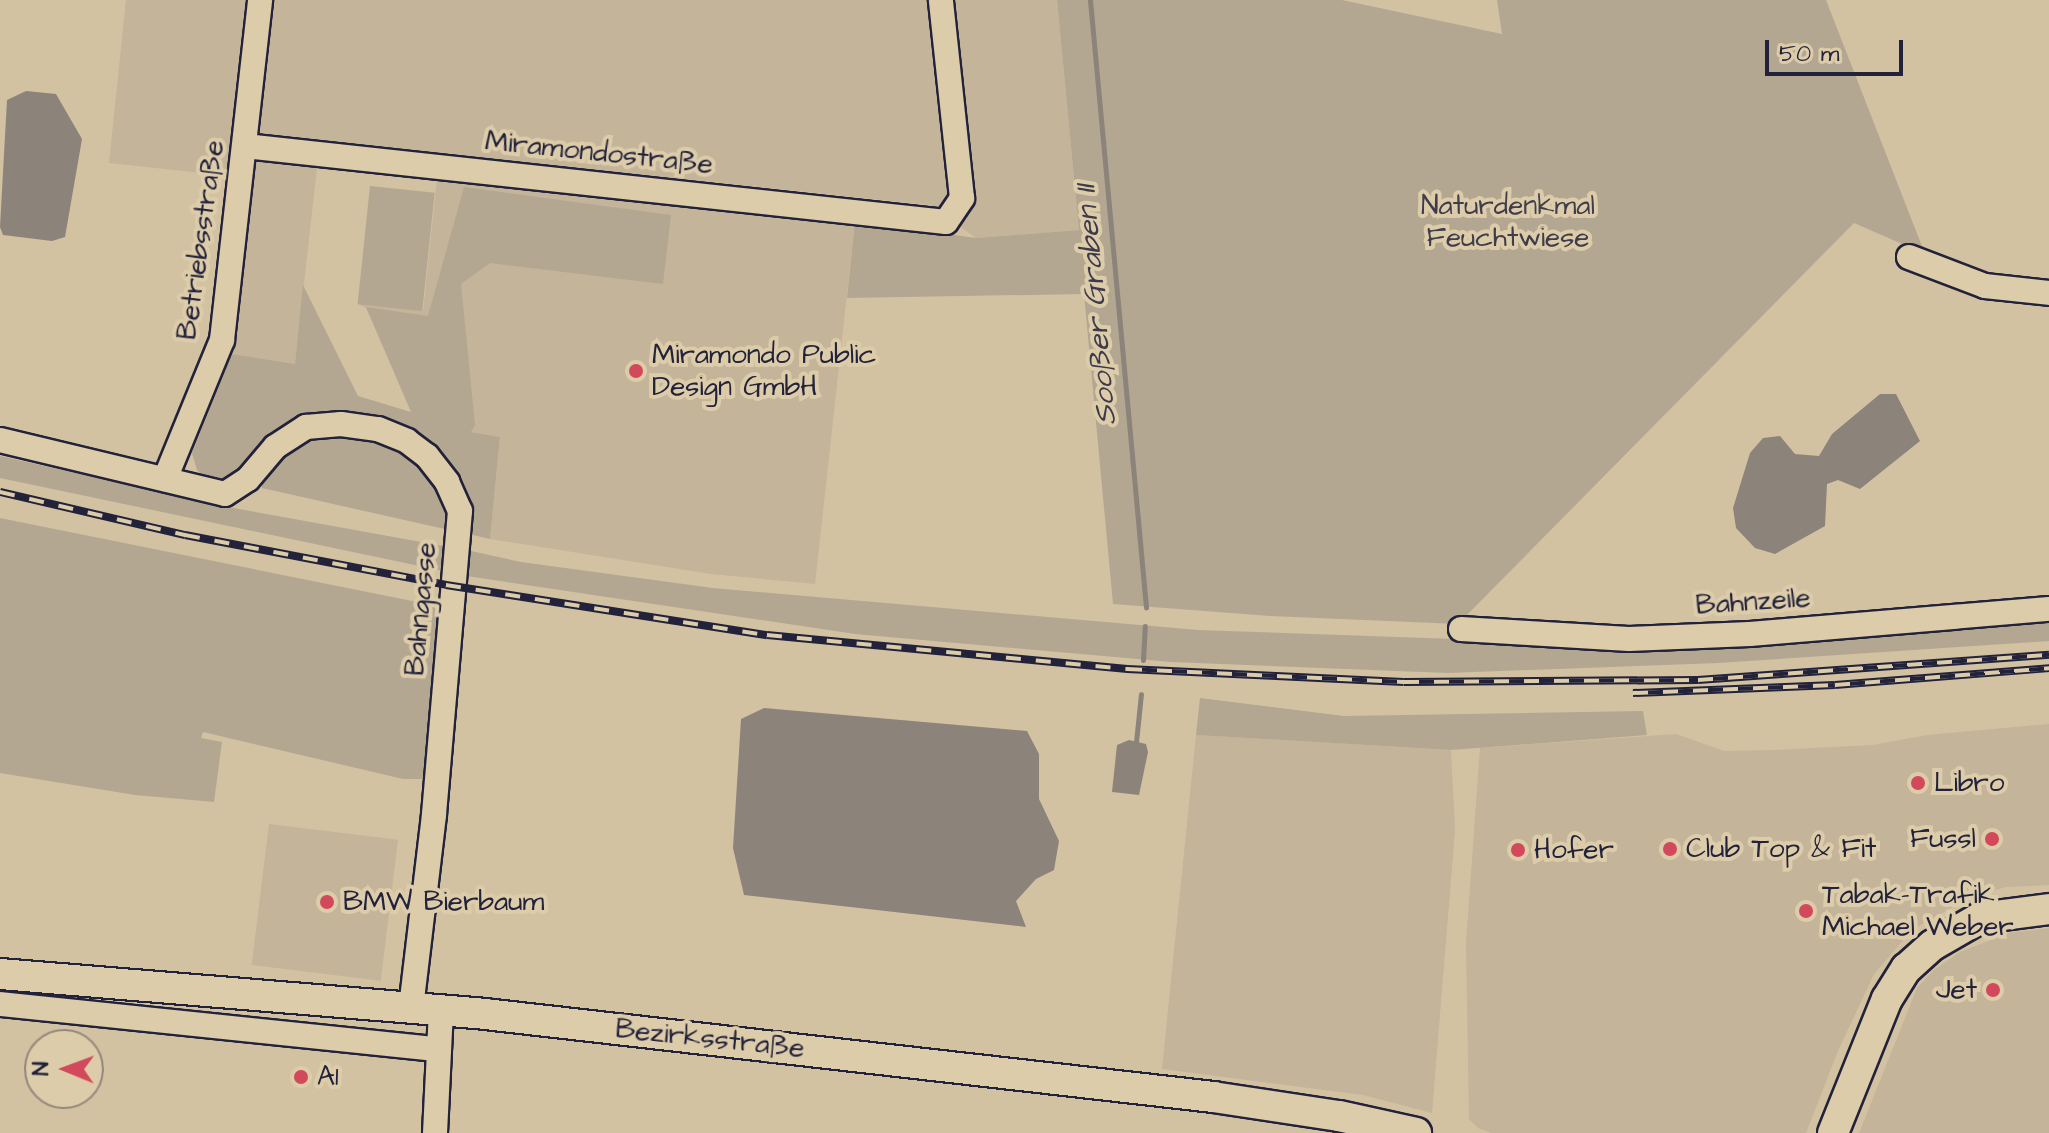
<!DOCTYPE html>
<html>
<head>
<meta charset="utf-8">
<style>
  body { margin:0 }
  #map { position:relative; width:2049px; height:1133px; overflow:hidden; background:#d2c2a2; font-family:"Architects Daughter",sans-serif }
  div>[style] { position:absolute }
  .built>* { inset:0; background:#c3b49a; transform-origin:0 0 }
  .green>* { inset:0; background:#b4a791; transform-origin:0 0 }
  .water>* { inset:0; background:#8c837a }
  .stream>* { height:5px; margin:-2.5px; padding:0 2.5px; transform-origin:2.5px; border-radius:2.5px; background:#8c837a }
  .roads { filter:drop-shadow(2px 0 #22223b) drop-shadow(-2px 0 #22223b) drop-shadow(0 2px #22223b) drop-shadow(0 -2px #22223b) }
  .minor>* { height:24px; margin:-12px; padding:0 12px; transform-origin:12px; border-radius:12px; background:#ddcca9 }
  .major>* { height:30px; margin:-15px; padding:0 15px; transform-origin:15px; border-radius:15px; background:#ddcca9 }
  .rail>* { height:8px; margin-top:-4px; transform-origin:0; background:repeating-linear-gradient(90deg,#ddcca9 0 15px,#22223b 0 30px); box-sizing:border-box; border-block:2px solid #22223b }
  .dots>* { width:22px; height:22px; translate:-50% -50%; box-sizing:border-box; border:4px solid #ddcca9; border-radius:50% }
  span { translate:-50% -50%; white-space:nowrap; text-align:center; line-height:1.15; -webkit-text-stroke:8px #ddcca9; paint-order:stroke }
  .street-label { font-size:28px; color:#22223b }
  .park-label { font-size:28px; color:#3f3d4c }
  .poi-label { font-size:28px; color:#22223b }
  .left { translate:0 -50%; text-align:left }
  .right { translate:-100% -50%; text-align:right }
  .water-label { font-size:30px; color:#3c3a4b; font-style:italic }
  .north { position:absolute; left:24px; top:1029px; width:80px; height:80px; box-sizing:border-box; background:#ddcca9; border:2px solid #92887d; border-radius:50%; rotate:271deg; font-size:22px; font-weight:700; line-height:32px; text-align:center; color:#22223b }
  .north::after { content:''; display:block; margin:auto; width:28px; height:36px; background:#d1495b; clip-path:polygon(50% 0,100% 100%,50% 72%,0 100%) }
  .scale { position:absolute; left:1765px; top:40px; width:138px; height:36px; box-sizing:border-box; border:4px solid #22223b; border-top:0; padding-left:10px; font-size:24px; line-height:28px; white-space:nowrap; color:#22223b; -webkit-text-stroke:6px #ddcca9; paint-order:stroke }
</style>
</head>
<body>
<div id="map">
  <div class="built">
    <div style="clip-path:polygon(126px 0,1057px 0,1079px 230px,976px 238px,930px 205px,320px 141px,295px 364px,232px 354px,249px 178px,109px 163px)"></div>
    <div style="clip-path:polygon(437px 179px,855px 221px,815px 584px,711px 574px,490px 539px,500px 437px,470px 432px,412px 412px,366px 308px,358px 304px,423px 311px)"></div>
    <div style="clip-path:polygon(2049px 724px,2049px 885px,2006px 887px,1971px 897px,1912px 930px,1874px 974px,1838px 1051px,1806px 1133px,1491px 1133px,1478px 1128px,1469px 1119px,1466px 943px,1480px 748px,1676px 734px,1724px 751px,1773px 750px,1873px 745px,1927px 735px)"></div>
    <div style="clip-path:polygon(1196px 735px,1451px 750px,1455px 830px,1432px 1113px,1363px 1095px,1162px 1069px)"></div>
    <div style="left:269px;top:824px;width:130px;height:142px;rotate:7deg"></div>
    <div style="clip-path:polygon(2049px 928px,2049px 1133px,1859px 1133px,1917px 988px,1934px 970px,1960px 952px,2009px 933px)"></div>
  </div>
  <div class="green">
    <div style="clip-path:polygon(1057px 0,1342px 0,1502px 34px,1497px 0,1826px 0,1925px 254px,1854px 223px,1458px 624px,1270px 616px,1113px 604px,1084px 294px,847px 298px,855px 221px,976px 238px,1079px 230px)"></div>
    <div style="left:370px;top:186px;width:65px;height:119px;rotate:6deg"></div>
    <div style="clip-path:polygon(464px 187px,671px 215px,663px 284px,490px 263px,461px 284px,475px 425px,471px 432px,500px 437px,490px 539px,473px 535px,468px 497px,451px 467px,422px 439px,293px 422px,267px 437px,233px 476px,220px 481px,204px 477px,197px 470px,192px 453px,232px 354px,295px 364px,303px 285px,358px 396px,411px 412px,366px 307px,428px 316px)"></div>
    <div style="clip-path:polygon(346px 434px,387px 444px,423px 468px,446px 507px,449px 530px,262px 488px,262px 480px,271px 467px,294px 446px,313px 438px)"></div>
    <div style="clip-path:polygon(0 456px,228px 507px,449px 547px,448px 572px,0 478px)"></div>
    <div style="clip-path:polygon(0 518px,442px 607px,425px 779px,403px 779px,203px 732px,201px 738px,222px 742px,214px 802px,135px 795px,0 773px)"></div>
    <div style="clip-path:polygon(471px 551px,521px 562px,713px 588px,1198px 630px,1716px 648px,2049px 619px,2049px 641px,1718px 663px,1448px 673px,1171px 662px,855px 634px,467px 576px)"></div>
    <div style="clip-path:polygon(1200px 698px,1344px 716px,1643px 711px,1647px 735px,1451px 750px,1196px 735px)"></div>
  </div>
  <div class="water">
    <div style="clip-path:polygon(26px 91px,56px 94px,82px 139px,65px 237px,52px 241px,3px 235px,0 227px,7px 100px)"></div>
    <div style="clip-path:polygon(1880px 394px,1896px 394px,1920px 441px,1860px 489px,1838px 480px,1827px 484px,1825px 526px,1775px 554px,1755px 548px,1736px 528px,1733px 508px,1750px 453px,1763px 438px,1780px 436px,1795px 454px,1819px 456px,1832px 434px)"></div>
    <div style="clip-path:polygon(764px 708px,1027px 731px,1039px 754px,1039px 799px,1059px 841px,1054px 870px,1036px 879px,1016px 901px,1026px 927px,744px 895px,733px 848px,741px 719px)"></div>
    <div style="clip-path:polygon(1129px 740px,1146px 744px,1148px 752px,1139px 795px,1112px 792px,1117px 745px)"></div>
  </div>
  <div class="stream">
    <div style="left:1090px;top:0;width:610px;rotate:84.73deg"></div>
    <div style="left:1143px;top:660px;width:34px;rotate:-87deg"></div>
    <div style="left:1136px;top:742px;width:48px;rotate:-84.1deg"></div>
  </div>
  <div class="roads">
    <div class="minor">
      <div style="left:245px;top:146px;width:705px;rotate:6.19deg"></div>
      <div style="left:946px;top:222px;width:29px;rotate:-56deg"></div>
      <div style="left:962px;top:198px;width:199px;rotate:-96.1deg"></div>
      <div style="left:1909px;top:257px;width:81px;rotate:20.9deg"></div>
      <div style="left:1985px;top:286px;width:64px;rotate:6.2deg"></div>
      <div style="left:0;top:440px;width:231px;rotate:13.5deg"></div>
      <div style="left:225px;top:494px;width:27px;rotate:-33deg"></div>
      <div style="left:248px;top:479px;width:42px;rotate:-49.8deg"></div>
      <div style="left:275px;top:447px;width:37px;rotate:-33deg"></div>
      <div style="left:306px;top:427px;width:35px;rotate:-5deg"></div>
      <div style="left:341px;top:424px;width:37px;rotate:8deg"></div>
      <div style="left:378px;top:429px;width:31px;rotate:22deg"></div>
      <div style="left:407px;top:441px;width:25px;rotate:37deg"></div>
      <div style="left:427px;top:456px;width:33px;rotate:52deg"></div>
      <div style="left:447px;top:482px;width:32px;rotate:66deg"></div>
      <div style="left:460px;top:511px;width:305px;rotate:94.9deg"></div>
      <div style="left:434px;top:815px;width:195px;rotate:96.8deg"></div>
      <div style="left:165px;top:479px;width:150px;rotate:-67.7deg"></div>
      <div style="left:222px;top:340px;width:342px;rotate:-83.6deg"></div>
      <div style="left:1461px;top:629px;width:168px;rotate:3.4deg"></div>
      <div style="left:1629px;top:639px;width:121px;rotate:-2.4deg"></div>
      <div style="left:1750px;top:634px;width:300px;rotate:-4.8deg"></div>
      <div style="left:0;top:1004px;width:441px;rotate:5.9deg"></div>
      <div style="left:435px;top:1133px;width:122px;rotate:-87.2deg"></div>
    </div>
    <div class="major">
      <div style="left:0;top:974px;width:487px;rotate:4.7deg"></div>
      <div style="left:485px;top:1014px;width:733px;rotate:6.5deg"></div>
      <div style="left:1213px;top:1097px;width:127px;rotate:8.6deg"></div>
      <div style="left:1339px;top:1116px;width:79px;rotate:12.4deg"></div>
      <div style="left:1833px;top:1133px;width:144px;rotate:-68.1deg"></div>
      <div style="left:1887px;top:999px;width:36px;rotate:-58deg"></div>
      <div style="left:1906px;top:969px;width:36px;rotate:-42deg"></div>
      <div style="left:1933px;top:945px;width:54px;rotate:-29.9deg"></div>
      <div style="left:1980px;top:918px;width:70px;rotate:-7.4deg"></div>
    </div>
  </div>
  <div class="rail">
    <div style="left:0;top:492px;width:190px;rotate:13.1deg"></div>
    <div style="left:185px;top:535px;width:266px;rotate:10.8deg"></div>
    <div style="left:446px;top:585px;width:325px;rotate:8.9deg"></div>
    <div style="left:767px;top:635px;width:362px;rotate:5.4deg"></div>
    <div style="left:1127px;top:669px;width:277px;rotate:2.7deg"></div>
    <div style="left:1404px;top:682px;width:294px;rotate:-0.4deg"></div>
    <div style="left:1698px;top:680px;width:352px;rotate:-4.1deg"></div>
    <div style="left:1633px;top:693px;width:202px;rotate:-2.3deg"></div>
    <div style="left:1835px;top:685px;width:215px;rotate:-4.5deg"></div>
  </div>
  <div class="dots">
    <div style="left:636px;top:371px;background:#d1495b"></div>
    <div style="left:1918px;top:783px;background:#d1495b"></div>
    <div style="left:1992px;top:839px;background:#d1495b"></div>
    <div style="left:1670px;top:849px;background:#d1495b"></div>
    <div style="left:1518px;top:850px;background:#d1495b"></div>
    <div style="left:327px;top:902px;background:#d1495b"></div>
    <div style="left:1806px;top:911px;background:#d1495b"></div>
    <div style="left:1993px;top:990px;background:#d1495b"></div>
    <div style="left:301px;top:1077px;background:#d1495b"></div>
  </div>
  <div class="street-label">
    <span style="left:599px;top:153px;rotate:6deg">Miramondostraße</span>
    <span style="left:201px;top:240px;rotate:-82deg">Betriebsstraße</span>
    <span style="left:1753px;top:602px;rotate:-4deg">Bahnzeile</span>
    <span style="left:421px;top:609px;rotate:-85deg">Bahngasse</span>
    <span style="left:710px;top:1039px;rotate:6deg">Bezirksstraße</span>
  </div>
  <div class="park-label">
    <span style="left:1508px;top:222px">Naturdenkmal<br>Feuchtwiese</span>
  </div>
  <div class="poi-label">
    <span class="left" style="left:652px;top:371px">Miramondo Public<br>Design GmbH</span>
    <span class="left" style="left:1934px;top:783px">Libro</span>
    <span class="right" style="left:1976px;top:839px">Fussl</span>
    <span class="left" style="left:1686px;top:849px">Club Top &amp; Fit</span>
    <span class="left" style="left:1534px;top:850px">Hofer</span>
    <span class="left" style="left:1822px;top:911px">Tabak-Trafik<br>Michael Weber</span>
    <span class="left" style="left:343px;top:902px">BMW Bierbaum</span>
    <span class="right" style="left:1977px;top:990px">Jet</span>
    <span class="left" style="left:317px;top:1077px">A1</span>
  </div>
  <div class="water-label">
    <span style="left:1096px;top:305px;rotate:-95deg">Sooßer Graben II</span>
  </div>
  <div class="north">N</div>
  <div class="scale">50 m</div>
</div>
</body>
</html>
